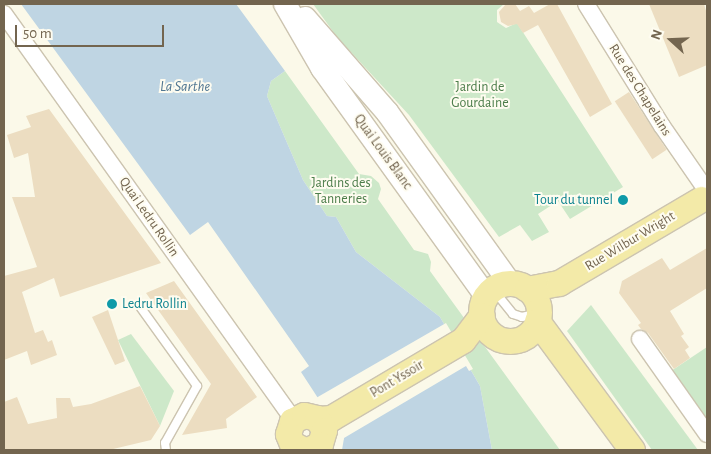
<!DOCTYPE html>
<html>
<head>
<meta charset="utf-8">
<style>
  body { margin:0 }
  #map { position:relative; width:711px; height:454px; overflow:hidden; background:#fbf9e9; font-family:"Alegreya Sans",sans-serif }
  div>[style] { position:absolute }
  .green>* { inset:0; background:#cde8c9 }
  .water>* { inset:0; background:#bfd5e3 }
  .pier>* { inset:0; background:#fbf9e9 }
  .building>* { inset:0; background:#ecddc1; transform-origin:0 0 }
  .roads { filter:drop-shadow(1px 0 #ccc4b0) drop-shadow(-1px 0 #ccc4b0) drop-shadow(0 1px #ccc4b0) drop-shadow(0 -1px #ccc4b0) }
  .lane>* { height:8px; margin:-4px; padding:0 4px; transform-origin:4px; border-radius:4px; background:#fff }
  .street>* { height:16px; margin:-8px; padding:0 8px; transform-origin:8px; border-radius:8px; background:#fff }
  .secondary>* { height:22px; margin:-11px; padding:0 11px; transform-origin:11px; border-radius:11px; background:#fff }
  .primary>* { height:25px; margin:-12.5px; padding:0 12.5px; transform-origin:12.5px; border-radius:12.5px; background:#f3eaa8 }
  .primary>.ring { margin:-12.5px; padding:0; box-sizing:content-box; background:none; border:25px solid #f3eaa8; border-radius:50% }
  .dots>* { width:14px; height:14px; translate:-50% -50%; box-sizing:border-box; border:2px solid #fefcf0; border-radius:50% }
  span { translate:-50% -50%; white-space:nowrap; text-align:center; line-height:1.15; -webkit-text-stroke:4px #fefcf0; paint-order:stroke }
  .park-label { font-size:14px; color:#4d7e4b }
  .street-label { font-size:14px; color:#73654f }
  .culture-label { font-size:14px; color:#0d838f }
  .right { translate:-100% -50%; text-align:right }
  .left { translate:0 -50%; text-align:left }
  .water-label { font-size:15px; color:#517792; font-style:italic }
  .frame { position:absolute; inset:0; border:5px solid #73654f; pointer-events:none }
  .north { position:absolute; left:646px; top:15px; width:50px; height:50px; -webkit-text-stroke:4px #fefcf0; paint-order:stroke; rotate:290deg; font-size:14px; font-weight:700; line-height:20px; text-align:center; color:#73654f }
  .north::after { content:''; display:block; margin:auto; width:18px; height:22px; background:#73654f; clip-path:polygon(50% 0,100% 100%,50% 72%,0 100%) }
  .scale { position:absolute; left:15px; top:25px; width:149px; height:22px; box-sizing:border-box; border:2px solid #73654f; border-top:0; padding-left:6px; font-size:15px; line-height:18px; white-space:nowrap; color:#73654f; -webkit-text-stroke:4px #fefcf0; paint-order:stroke }
</style>
</head>
<body>
<div id="map">
  <div class="green">
    <div style="clip-path:polygon(313px 4px,504px 4px,497px 10px,497px 22px,506px 28px,517px 23px,623px 187px,570px 219px,558px 201px,538px 214px,549px 232px,532px 241px,520px 225px,499px 237px,409px 115px,337px 37px)"></div>
    <div style="clip-path:polygon(285px 71px,359px 174px,371px 176px,379px 183px,381px 189px,378px 199px,414px 250px,428px 254px,431px 262px,430px 271px,560px 450px,492px 450px,480px 386px,440px 317px,356px 252px,336px 217px,327px 216px,303px 180px,267px 96px,271px 81px)"></div>
    <div style="clip-path:polygon(591px 305px,698px 450px,652px 450px,567px 331px)"></div>
    <div style="clip-path:polygon(131px 334px,174px 391px,160px 426px,118px 340px)"></div>
    <div style="clip-path:polygon(707px 347px,707px 421px,671px 371px)"></div>
  </div>
  <div class="water">
    <div style="clip-path:polygon(21px 4px,236px 4px,285px 71px,271px 81px,267px 96px,303px 180px,327px 216px,336px 217px,356px 252px,440px 317px,480px 386px,492px 450px,342px 450px,344px 438px,301px 372px,309px 366px,208px 222px,190px 235px)"></div>
  </div>
  <div class="pier">
    <div style="clip-path:polygon(446px 323px,473px 369px,469px 371px,466px 366px,344px 438px,339px 450px,342px 439px,316px 398px)"></div>
  </div>
  <div class="building">
    <div style="clip-path:polygon(506px 4px,515px 4px,520px 11px,529px 6px,534px 13px,550px 4px,557px 4px,612px 104px,590px 117px,538px 25px,523px 33px,517px 24px,508px 26px,501px 22px,499px 12px)"></div>
    <div style="clip-path:polygon(649px 4px,704px 4px,707px 14px,707px 65px,679px 77px)"></div>
    <div style="left:629px;top:92px;width:69px;height:17px;rotate:57deg"></div>
    <div style="clip-path:polygon(49px 109px,161px 263px,60px 297px,54px 278px,22px 292px,35px 333px,43px 330px,48px 342px,52px 340px,57px 355px,31px 365px,27px 351px,4px 360px,4px 276px,37px 267px,12px 197px,35px 197px,28px 153px,14px 158px,7px 135px,31px 127px,26px 116px)"></div>
    <div style="clip-path:polygon(707px 248px,707px 288px,670px 311px,684px 334px,681px 336px,689px 347px,685px 350px,690px 358px,674px 369px,648px 333px,641px 329px,638px 325px,641px 323px,619px 293px,622px 281px,662px 258px,670px 270px)"></div>
    <div style="clip-path:polygon(174px 281px,257px 397px,226px 419px,227px 428px,182px 435px,211px 384px,146px 293px)"></div>
    <div style="clip-path:polygon(108px 310px,125px 361px,115px 365px,92px 317px)"></div>
    <div style="clip-path:polygon(140px 386px,160px 426px,151px 440px,109px 450px,4px 450px,4px 402px,17px 397px,28px 424px,57px 418px,56px 398px,70px 398px,73px 407px,91px 404px)"></div>
  </div>
  <div class="roads">
    <div class="lane">
      <div style="left:492px;top:288px;width:33px;rotate:51deg"></div>
      <div style="left:513px;top:314px;width:9px;rotate:18deg"></div>
      <div style="left:522px;top:317px;width:12px;rotate:-14deg"></div>
      <div style="left:141px;top:308px;width:96px;rotate:54.3deg"></div>
      <div style="left:197px;top:386px;width:65px;rotate:119.3deg"></div>
      <div style="left:165px;top:443px;width:7px;rotate:82deg"></div>
    </div>
    <div class="street">
      <div style="left:586px;top:4px;width:144px;rotate:58.1deg"></div>
      <div style="left:662px;top:126px;width:79px;rotate:55.3deg"></div>
      <div style="left:4px;top:14px;width:499px;rotate:54.5deg"></div>
      <div style="left:640px;top:339px;width:116px;rotate:54.8deg"></div>
    </div>
    <div class="secondary">
      <div style="left:285px;top:4px;width:74px;rotate:60deg"></div>
      <div style="left:322px;top:68px;width:281px;rotate:54.3deg"></div>
      <div style="left:305px;top:18px;width:125px;rotate:48.9deg"></div>
      <div style="left:387px;top:112px;width:211px;rotate:54.3deg"></div>
    </div>
    <div class="primary">
      <div class="ring" style="left:481px;top:283px;width:33px;height:33px"></div>
      <div style="left:527px;top:289px;width:33px;rotate:-11deg"></div>
      <div style="left:559px;top:283px;width:165px;rotate:-30.6deg"></div>
      <div style="left:537px;top:321px;width:160px;rotate:53.6deg"></div>
      <div style="left:318px;top:419px;width:13px;rotate:-4deg"></div>
      <div style="left:331px;top:418px;width:153px;rotate:-30.6deg"></div>
      <div style="left:463px;top:340px;width:31px;rotate:-53deg"></div>
      <div style="left:304px;top:450px;width:13px;rotate:-153deg"></div>
      <div style="left:292px;top:444px;width:11px;rotate:-112deg"></div>
      <div style="left:288px;top:434px;width:14px;rotate:-73deg"></div>
      <div style="left:292px;top:421px;width:13px;rotate:-27deg"></div>
      <div style="left:304px;top:415px;width:13px;rotate:13deg"></div>
      <div style="left:317px;top:418px;width:14px;rotate:60deg"></div>
      <div style="left:324px;top:430px;width:15px;rotate:106deg"></div>
      <div style="left:320px;top:444px;width:13px;rotate:153deg"></div>
    </div>
  </div>
  <div class="dots">
    <div style="left:623px;top:200px;background:#0f9aa8"></div>
    <div style="left:112px;top:304px;background:#0f9aa8"></div>
  </div>
  <div class="park-label">
    <span style="left:480px;top:95px">Jardin de<br>Gourdaine</span>
    <span style="left:341px;top:191px">Jardins des<br>Tanneries</span>
  </div>
  <div class="street-label">
    <span style="left:640px;top:90px;rotate:58deg">Rue des Chapelains</span>
    <span style="left:383px;top:152px;rotate:54deg">Quai Louis Blanc</span>
    <span style="left:149px;top:217px;rotate:55deg">Quai Ledru Rollin</span>
    <span style="left:630px;top:241px;rotate:-31deg">Rue Wilbur Wright</span>
    <span style="left:397px;top:379px;rotate:-31deg">Pont Yssoir</span>
  </div>
  <div class="culture-label">
    <span class="right" style="left:613px;top:200px">Tour du tunnel</span>
    <span class="left" style="left:122px;top:304px">Ledru Rollin</span>
  </div>
  <div class="water-label">
    <span style="left:185px;top:87px">La Sarthe</span>
  </div>
  <div class="frame"></div>
  <div class="north">N</div>
  <div class="scale">50 m</div>
</div>
</body>
</html>
